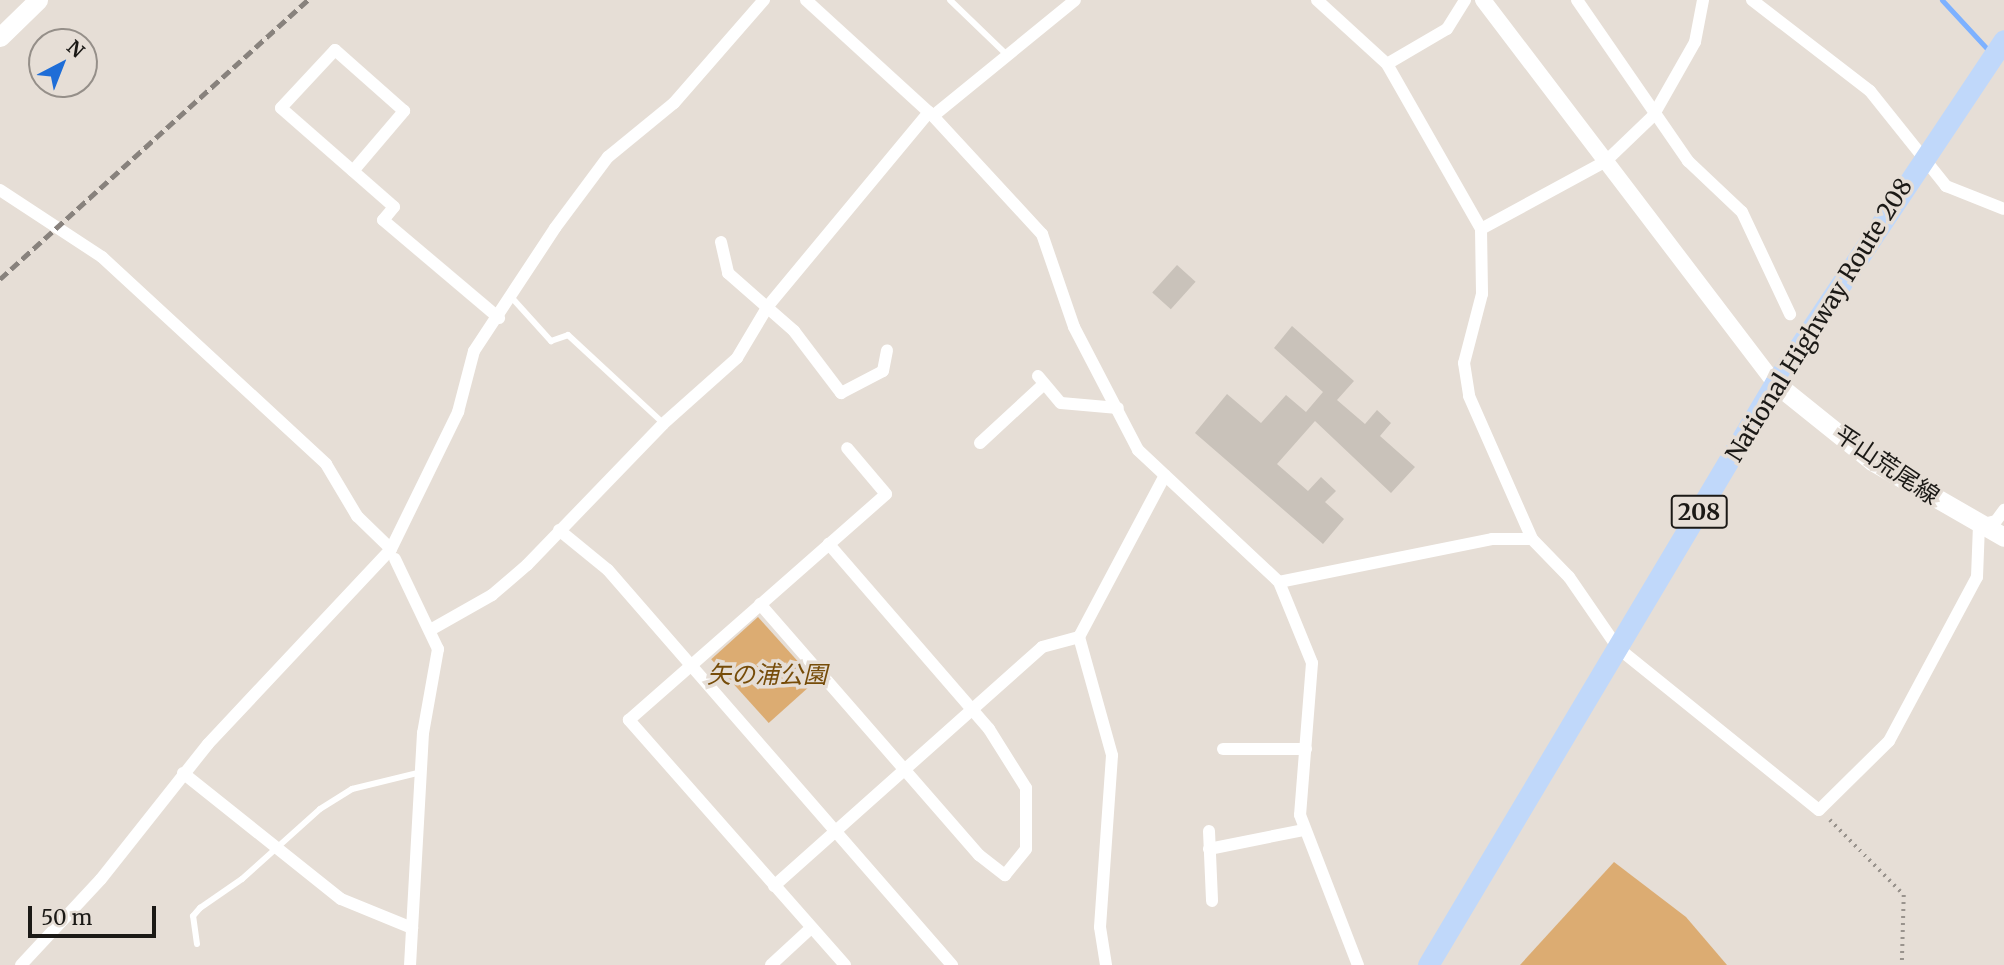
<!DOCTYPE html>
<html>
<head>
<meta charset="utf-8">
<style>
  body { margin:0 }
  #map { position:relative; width:2004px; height:965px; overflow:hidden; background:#e6ded6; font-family:Merriweather,"Noto Sans JP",serif }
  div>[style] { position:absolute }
  .green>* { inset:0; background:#dcac72; transform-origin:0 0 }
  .stream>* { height:5px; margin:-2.5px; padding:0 2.5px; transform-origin:2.5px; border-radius:2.5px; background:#7db1ff }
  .building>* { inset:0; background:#c9c2ba; transform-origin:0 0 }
  .path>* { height:3.5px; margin-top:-1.75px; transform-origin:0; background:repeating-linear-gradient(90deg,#99938d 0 2px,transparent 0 7px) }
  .service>* { height:6px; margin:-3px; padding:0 3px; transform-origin:3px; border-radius:3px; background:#fff }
  .minor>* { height:12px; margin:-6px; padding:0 6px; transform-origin:6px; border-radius:6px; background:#fff }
  .tertiary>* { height:16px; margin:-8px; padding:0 8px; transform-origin:8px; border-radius:8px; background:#fff }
  .secondary>* { height:19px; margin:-9.5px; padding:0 9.5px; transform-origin:9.5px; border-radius:9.5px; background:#fff }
  .trunk>* { height:21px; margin:-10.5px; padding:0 10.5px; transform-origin:10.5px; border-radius:10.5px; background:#c0d8fa }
  .rail>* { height:5px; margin-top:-2.5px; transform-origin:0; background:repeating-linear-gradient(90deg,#88827d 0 10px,transparent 0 15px) }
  span { translate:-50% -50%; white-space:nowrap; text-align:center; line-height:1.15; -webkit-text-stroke:7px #e6ded6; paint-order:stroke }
  .shield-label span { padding:2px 5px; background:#e6ded6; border:2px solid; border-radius:5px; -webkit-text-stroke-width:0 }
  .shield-label { font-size:23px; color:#1b1916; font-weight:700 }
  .street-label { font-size:24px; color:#1b1916 }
  .park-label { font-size:24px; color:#764c09; font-style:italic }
  .north { position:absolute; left:28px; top:28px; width:70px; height:70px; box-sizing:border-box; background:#e6ded6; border:2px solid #958f89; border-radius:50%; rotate:42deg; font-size:19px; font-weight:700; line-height:28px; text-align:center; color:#1b1916 }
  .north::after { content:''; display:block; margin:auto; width:24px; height:32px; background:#1e6dd7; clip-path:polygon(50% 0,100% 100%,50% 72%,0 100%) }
  .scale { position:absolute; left:28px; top:906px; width:128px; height:32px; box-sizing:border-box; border:4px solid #1b1916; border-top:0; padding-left:9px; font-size:21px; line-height:24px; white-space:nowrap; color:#1b1916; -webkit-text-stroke:5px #e6ded6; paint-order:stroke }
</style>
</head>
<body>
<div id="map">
  <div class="green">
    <div style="left:758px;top:617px;width:86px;height:63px;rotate:48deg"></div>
    <div style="clip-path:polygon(1614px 862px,1686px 917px,1727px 965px,1520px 965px)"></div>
  </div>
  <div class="stream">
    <div style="left:1942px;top:0;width:72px;rotate:47.2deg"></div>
  </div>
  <div class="building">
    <div style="left:1177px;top:265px;width:25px;height:37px;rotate:42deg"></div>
    <div style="clip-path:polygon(1292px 326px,1354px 381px,1337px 400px,1365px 424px,1377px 410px,1391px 423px,1380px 436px,1415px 467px,1391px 493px,1315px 421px,1277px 464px,1308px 491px,1321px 477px,1336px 491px,1325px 502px,1344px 519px,1323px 544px,1195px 433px,1227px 394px,1261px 423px,1286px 395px,1306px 412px,1323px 392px,1274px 348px)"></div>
  </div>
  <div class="path">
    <div style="left:1830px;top:820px;width:105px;rotate:45.4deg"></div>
    <div style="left:1904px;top:895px;width:70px;rotate:91.6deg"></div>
  </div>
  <div class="service">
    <div style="left:950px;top:0;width:82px;rotate:44deg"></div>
    <div style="left:513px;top:299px;width:57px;rotate:47.9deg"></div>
    <div style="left:551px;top:341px;width:18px;rotate:-19deg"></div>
    <div style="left:568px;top:335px;width:129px;rotate:42.8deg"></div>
    <div style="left:197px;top:944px;width:28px;rotate:-98deg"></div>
    <div style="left:193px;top:916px;width:11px;rotate:-49deg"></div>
    <div style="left:200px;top:908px;width:51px;rotate:-34.6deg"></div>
    <div style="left:242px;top:879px;width:105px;rotate:-41.9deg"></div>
    <div style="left:320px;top:809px;width:38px;rotate:-32deg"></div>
    <div style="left:352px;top:789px;width:71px;rotate:-13.8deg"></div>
  </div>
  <div class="minor">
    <div style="left:806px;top:0;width:172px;rotate:42.4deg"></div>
    <div style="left:933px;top:116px;width:161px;rotate:47.3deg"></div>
    <div style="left:1042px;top:234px;width:98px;rotate:71deg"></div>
    <div style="left:1074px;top:327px;width:139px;rotate:62.5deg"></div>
    <div style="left:1138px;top:450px;width:193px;rotate:43.1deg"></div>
    <div style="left:1279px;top:582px;width:87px;rotate:67.8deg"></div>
    <div style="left:1312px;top:663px;width:152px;rotate:94.5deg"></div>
    <div style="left:1300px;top:815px;width:161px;rotate:68.9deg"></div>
    <div style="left:1317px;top:0;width:95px;rotate:42.4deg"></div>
    <div style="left:1387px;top:64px;width:190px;rotate:60.3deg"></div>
    <div style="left:1481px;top:229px;width:65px;rotate:89.1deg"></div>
    <div style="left:1482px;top:294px;width:71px;rotate:104.6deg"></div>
    <div style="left:1464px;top:363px;width:33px;rotate:81deg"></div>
    <div style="left:1469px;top:396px;width:156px;rotate:66.2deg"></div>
    <div style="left:1577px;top:0;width:196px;rotate:55.4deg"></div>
    <div style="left:1688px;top:161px;width:74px;rotate:43.4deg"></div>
    <div style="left:1742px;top:212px;width:113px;rotate:64.8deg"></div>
    <div style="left:1752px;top:0;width:149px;rotate:37.6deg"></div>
    <div style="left:1870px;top:91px;width:122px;rotate:51.3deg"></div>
    <div style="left:1946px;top:186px;width:62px;rotate:21.6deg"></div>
    <div style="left:1387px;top:64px;width:69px;rotate:-30.3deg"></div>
    <div style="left:1447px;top:29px;width:34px;rotate:-58deg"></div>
    <div style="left:933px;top:116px;width:183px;rotate:-39.2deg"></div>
    <div style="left:353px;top:171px;width:79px;rotate:-49.6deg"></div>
    <div style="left:404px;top:111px;width:92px;rotate:-138.5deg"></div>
    <div style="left:335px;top:50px;width:79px;rotate:133deg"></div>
    <div style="left:281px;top:108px;width:150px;rotate:41.2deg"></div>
    <div style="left:394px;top:207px;width:17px;rotate:130deg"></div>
    <div style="left:383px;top:220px;width:152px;rotate:40.2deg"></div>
    <div style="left:0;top:190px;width:122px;rotate:33.3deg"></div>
    <div style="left:102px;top:257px;width:305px;rotate:42.7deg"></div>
    <div style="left:326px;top:464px;width:61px;rotate:59.2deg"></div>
    <div style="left:357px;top:516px;width:47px;rotate:44.1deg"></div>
    <div style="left:1481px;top:229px;width:142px;rotate:-28.5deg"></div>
    <div style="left:1606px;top:161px;width:65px;rotate:-43.8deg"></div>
    <div style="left:1653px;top:116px;width:85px;rotate:-60.4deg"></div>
    <div style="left:1695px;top:42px;width:43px;rotate:-79.2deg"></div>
    <div style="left:721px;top:242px;width:32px;rotate:77deg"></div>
    <div style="left:728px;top:273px;width:88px;rotate:41.3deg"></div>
    <div style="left:794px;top:331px;width:78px;rotate:52.8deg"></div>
    <div style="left:841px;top:393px;width:47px;rotate:-27.6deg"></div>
    <div style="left:883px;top:371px;width:21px;rotate:-79deg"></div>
    <div style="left:1038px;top:376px;width:35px;rotate:50deg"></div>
    <div style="left:1061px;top:403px;width:57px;rotate:5deg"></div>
    <div style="left:980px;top:443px;width:87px;rotate:-42.7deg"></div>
    <div style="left:559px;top:530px;width:63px;rotate:39.2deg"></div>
    <div style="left:608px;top:570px;width:524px;rotate:48.95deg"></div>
    <div style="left:395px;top:559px;width:100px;rotate:64.5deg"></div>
    <div style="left:438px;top:649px;width:85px;rotate:100.1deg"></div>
    <div style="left:423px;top:733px;width:232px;rotate:93.2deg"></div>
    <div style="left:1279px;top:582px;width:217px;rotate:-11.4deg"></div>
    <div style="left:1492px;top:539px;width:40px"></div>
    <div style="left:1532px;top:539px;width:53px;rotate:45.8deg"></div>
    <div style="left:1569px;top:577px;width:86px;rotate:55.4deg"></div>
    <div style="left:1618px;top:648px;width:258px;rotate:38.9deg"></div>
    <div style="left:1819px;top:810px;width:98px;rotate:-44.6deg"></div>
    <div style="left:1889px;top:741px;width:186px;rotate:-61.8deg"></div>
    <div style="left:1977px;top:577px;width:52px;rotate:-87.8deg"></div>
    <div style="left:1979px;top:525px;width:17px;rotate:-13deg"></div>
    <div style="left:1996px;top:521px;width:14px;rotate:-54deg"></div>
    <div style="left:760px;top:604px;width:333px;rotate:48.9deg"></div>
    <div style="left:979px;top:855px;width:33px;rotate:38deg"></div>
    <div style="left:1005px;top:875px;width:33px;rotate:-51deg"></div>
    <div style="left:1026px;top:849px;width:61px;rotate:-90deg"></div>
    <div style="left:1026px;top:788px;width:70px;rotate:-122.1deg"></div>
    <div style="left:989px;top:729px;width:245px;rotate:-130.9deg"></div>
    <div style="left:432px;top:629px;width:69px;rotate:-29.5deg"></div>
    <div style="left:492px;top:595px;width:46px;rotate:-40.6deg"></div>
    <div style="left:527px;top:565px;width:196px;rotate:-46deg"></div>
    <div style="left:663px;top:424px;width:99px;rotate:-41.7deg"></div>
    <div style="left:737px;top:358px;width:61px;rotate:-59.2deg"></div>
    <div style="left:768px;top:306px;width:252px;rotate:-50.3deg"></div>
    <div style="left:1223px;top:749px;width:83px"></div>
    <div style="left:183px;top:773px;width:202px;rotate:38.6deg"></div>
    <div style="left:341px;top:899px;width:77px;rotate:22.2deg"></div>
    <div style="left:1209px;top:831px;width:70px;rotate:87.5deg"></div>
    <div style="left:1209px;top:849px;width:96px;rotate:-11.4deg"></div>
    <div style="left:774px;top:886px;width:359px;rotate:-41.7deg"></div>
    <div style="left:1042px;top:647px;width:38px;rotate:-15deg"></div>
    <div style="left:21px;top:965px;width:117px;rotate:-47.1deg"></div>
    <div style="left:101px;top:879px;width:172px;rotate:-51.6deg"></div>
    <div style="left:208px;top:744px;width:267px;rotate:-46.8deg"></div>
    <div style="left:391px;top:549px;width:153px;rotate:-63.9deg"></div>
    <div style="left:458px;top:412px;width:63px;rotate:-75.3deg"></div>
    <div style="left:474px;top:351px;width:147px;rotate:-56.6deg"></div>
    <div style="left:555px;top:228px;width:89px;rotate:-53.3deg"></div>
    <div style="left:608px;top:157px;width:85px;rotate:-39.3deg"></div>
    <div style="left:674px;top:103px;width:137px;rotate:-48.9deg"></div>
    <div style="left:771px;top:965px;width:54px;rotate:-42.8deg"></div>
    <div style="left:845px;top:965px;width:327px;rotate:-131.4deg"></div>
    <div style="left:629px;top:720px;width:342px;rotate:-41.3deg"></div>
    <div style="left:886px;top:494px;width:60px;rotate:-130.3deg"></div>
    <div style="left:1106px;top:965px;width:38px;rotate:-99deg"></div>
    <div style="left:1100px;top:927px;width:172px;rotate:-86deg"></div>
    <div style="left:1112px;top:755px;width:123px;rotate:-105.6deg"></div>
    <div style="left:1079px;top:637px;width:183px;rotate:-62deg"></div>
  </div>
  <div class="tertiary">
    <div style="left:1483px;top:0;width:482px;rotate:52.7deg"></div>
  </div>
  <div class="secondary">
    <div style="left:0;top:37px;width:53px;rotate:-44.2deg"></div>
    <div style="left:1775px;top:383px;width:124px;rotate:38.8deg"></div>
    <div style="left:1872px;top:461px;width:152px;rotate:29.9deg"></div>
  </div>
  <div class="trunk">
    <div style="left:1428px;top:965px;width:678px;rotate:-59.2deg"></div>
    <div style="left:1775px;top:383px;width:412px;rotate:-56.3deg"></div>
  </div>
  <div class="rail">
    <div style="left:0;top:279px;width:416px;rotate:-42.2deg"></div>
  </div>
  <div class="shield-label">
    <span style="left:1699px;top:512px">208</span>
  </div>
  <div class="street-label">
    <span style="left:1819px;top:320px;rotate:-58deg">National Highway Route 208</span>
    <span style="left:1887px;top:465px;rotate:34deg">平山荒尾線</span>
  </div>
  <div class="park-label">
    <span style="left:767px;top:675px">矢の浦公園</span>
  </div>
  <div class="north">N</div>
  <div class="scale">50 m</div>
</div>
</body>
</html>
